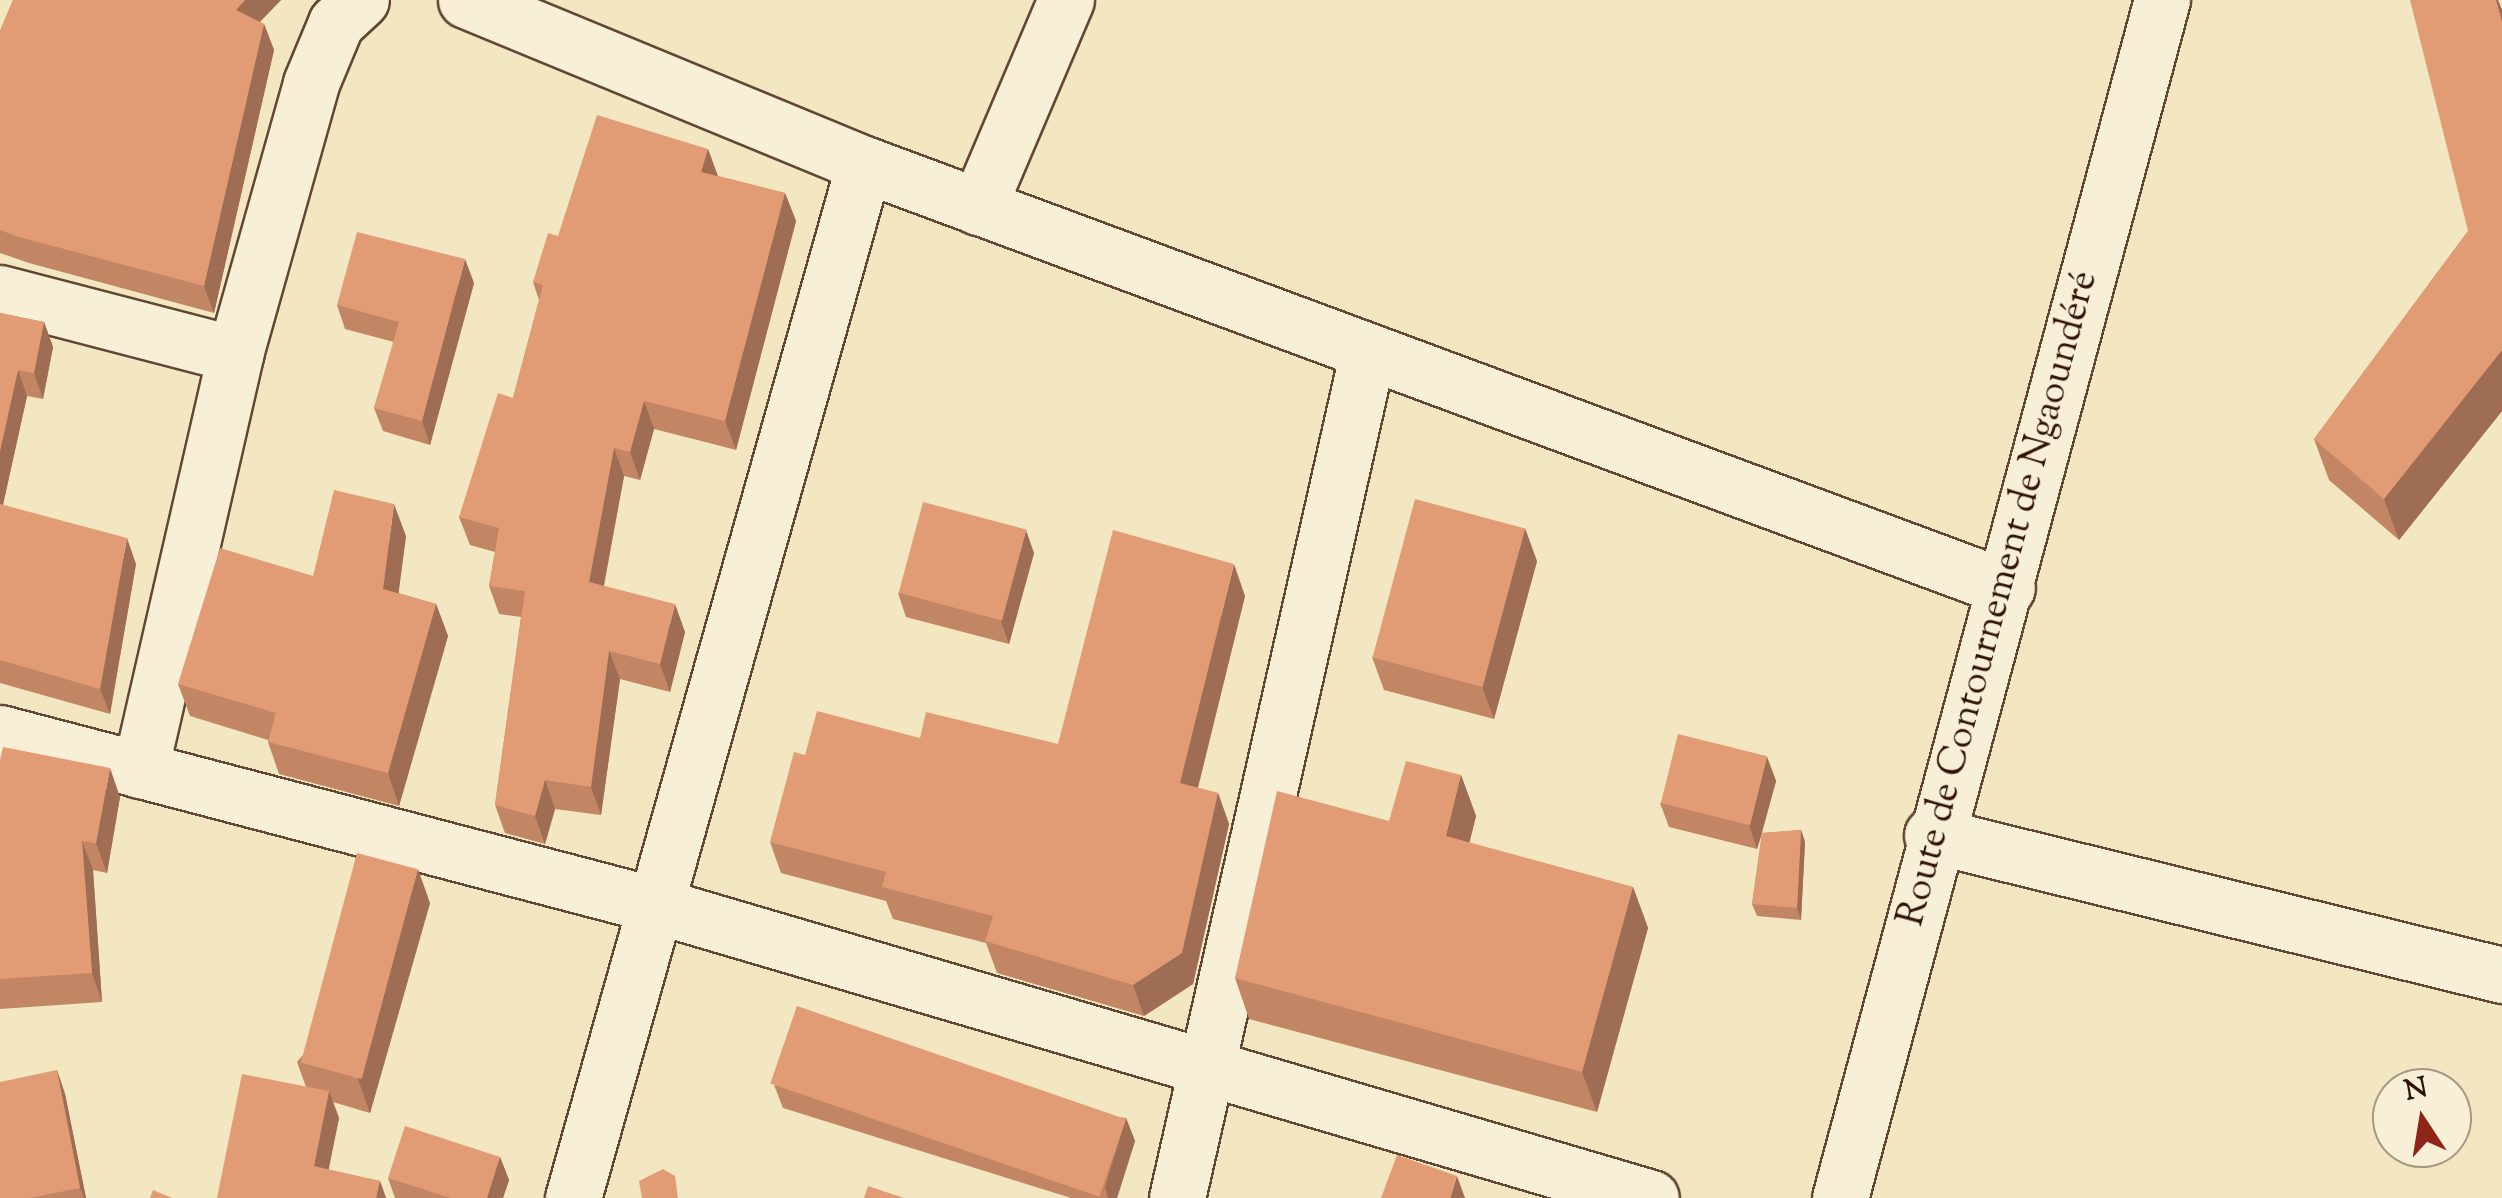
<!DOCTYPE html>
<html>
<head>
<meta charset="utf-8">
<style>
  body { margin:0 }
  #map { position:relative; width:2502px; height:1198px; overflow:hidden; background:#f2e7c0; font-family:"Sorts Mill Goudy",serif }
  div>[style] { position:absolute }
  .roads { filter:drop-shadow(2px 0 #614734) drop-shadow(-2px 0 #614734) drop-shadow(0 2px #614734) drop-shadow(0 -2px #614734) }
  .minor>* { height:55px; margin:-27.5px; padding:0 27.5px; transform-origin:27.5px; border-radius:27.5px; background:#f7efd6 }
  .wall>* { inset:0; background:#c28665 }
  .shaded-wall>* { inset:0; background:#9e6d53 }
  .building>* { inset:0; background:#e19c76; transform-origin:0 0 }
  span { translate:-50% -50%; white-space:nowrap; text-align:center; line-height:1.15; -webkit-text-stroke:8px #f7efd6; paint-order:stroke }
  .street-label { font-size:38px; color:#311206 }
  .north { position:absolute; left:2372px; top:1068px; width:100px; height:100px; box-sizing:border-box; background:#f7efd6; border:2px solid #a89783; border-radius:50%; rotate:348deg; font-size:28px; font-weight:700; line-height:40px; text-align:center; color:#311206 }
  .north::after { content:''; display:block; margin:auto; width:35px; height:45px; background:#8f2418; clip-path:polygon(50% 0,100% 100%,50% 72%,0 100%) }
</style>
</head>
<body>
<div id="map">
  <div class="roads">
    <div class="minor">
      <div style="left:466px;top:0;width:430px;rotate:22.4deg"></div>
      <div style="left:864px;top:164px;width:1219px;rotate:20.35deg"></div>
      <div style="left:978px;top:207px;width:225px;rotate:-67deg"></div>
      <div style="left:0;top:293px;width:243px;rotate:14.6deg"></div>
      <div style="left:0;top:733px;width:677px;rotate:14.71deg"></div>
      <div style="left:655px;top:905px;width:1038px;rotate:16.39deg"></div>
      <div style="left:140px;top:770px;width:427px;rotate:-77.1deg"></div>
      <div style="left:235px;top:354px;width:281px;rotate:-74.3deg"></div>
      <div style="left:311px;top:83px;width:65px;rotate:-67.4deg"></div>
      <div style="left:336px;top:23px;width:34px;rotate:-43deg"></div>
      <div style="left:1932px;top:835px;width:587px;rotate:13.8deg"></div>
      <div style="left:573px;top:1198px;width:1074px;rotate:-74.28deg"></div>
      <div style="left:1177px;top:1198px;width:868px;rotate:-77.29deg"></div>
      <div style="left:1840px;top:1198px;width:1241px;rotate:-74.96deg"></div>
    </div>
  </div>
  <div class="wall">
    <div style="clip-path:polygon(13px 0,281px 0,260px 22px,264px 24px,274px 50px,214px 313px,29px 263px,0 253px,0 31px)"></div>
    <div style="clip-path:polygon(2496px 0,2498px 0,2502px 10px,2502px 411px,2399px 540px,2329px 480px,2314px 439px,2468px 231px)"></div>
    <div style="clip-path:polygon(708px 149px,718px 176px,785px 193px,796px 221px,736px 450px,654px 429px,640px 480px,624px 476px,604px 586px,685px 632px,670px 692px,620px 679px,601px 815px,555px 809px,545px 844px,505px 833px,495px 805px,521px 617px,499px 614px,489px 586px,495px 552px,470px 545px,459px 517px,513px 398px,539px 300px,533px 282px,558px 236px)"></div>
    <div style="clip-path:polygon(474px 283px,430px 445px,383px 431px,374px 408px,394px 342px,345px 329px,337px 305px)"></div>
    <div style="clip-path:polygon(0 313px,44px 322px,53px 347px,43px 399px,27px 396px,3px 505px,136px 564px,110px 714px,0 683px)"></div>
    <div style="clip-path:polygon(406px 536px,398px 593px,436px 604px,448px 636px,399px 806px,279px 774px,268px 742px,268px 740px,190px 716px,178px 684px,313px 576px)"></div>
    <div style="clip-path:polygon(1034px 553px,1009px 644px,906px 617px,898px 593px)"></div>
    <div style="clip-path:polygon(1537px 561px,1494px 719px,1384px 690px,1372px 657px)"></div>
    <div style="clip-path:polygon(1245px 596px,1198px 788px,1218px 793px,1229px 824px,1193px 984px,1144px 1016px,997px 973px,986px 943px,893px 919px,886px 901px,781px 873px,770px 842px,920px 738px,1058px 744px)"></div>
    <div style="clip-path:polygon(1767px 757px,1776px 781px,1762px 833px,1801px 830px,1805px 842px,1801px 920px,1757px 916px,1752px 904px,1762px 834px,1757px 849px,1669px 827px,1660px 803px)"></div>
    <div style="clip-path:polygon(0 760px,120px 797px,107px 873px,93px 870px,102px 1002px,0 1009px)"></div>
    <div style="clip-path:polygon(1461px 775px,1476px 816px,1469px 843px,1633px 887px,1648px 928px,1597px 1112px,1249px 1019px,1235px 978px,1389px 821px)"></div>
    <div style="clip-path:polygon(430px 903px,370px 1113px,333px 1102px,339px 1118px,328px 1170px,380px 1181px,386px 1198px,217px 1198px,306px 1087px,297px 1062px)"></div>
    <div style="clip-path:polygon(57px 1070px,65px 1094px,86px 1198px,0 1198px)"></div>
    <div style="clip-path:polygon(774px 1085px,1126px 1118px,1135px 1141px,1117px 1198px,1071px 1198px,783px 1108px)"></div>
    <div style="clip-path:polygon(500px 1157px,509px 1180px,503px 1198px,395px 1198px,388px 1178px)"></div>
  </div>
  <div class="shaded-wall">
    <div style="clip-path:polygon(245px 0,281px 0,246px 36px,236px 10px)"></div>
    <div style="clip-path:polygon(2496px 0,2498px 0,2502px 10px,2502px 22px)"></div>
    <div style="clip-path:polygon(264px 24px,274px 50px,214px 313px,204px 286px)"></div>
    <div style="clip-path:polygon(708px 149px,718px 177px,701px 172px)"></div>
    <div style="clip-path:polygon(785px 193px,796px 221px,736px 450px,725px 421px)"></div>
    <div style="clip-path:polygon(465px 259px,474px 283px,430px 445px,422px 421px)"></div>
    <div style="clip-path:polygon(44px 322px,53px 347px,43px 399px,34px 373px)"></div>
    <div style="clip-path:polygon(2502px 350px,2502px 411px,2399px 540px,2384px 499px)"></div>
    <div style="clip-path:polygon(18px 370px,27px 396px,0 518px,0 451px)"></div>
    <div style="clip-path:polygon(644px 401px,654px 429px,640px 480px,630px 452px)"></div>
    <div style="clip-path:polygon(614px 448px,624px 476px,599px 610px,589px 582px)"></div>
    <div style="clip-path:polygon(394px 504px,406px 536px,395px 621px,383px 589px)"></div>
    <div style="clip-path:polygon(1525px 528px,1537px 561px,1494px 719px,1482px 686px)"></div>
    <div style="clip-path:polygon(1026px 530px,1034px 553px,1009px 644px,1001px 621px)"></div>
    <div style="clip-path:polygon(127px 538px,136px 564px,110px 714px,100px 689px)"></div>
    <div style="clip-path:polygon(1234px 564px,1245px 596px,1191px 815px,1180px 783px)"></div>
    <div style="clip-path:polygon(436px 604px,448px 636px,399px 806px,388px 773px)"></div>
    <div style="clip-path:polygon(675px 604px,685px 632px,670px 692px,660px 664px)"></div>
    <div style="clip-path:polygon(609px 651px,620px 679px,601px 815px,591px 787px)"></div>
    <div style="clip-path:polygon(1767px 757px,1776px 781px,1757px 849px,1749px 825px)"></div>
    <div style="clip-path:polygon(110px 768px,120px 797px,107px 873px,96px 843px)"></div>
    <div style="clip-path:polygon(1461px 775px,1476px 816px,1461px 877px,1446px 836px)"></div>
    <div style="clip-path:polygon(545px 780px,555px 809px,545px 844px,535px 816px)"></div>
    <div style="clip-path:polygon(1218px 793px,1229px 824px,1193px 984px,1144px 1016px,1133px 985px)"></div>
    <div style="clip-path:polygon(1801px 830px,1805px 842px,1801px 920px,1797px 908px)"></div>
    <div style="clip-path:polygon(82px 841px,93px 870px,102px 1002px,92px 973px)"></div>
    <div style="clip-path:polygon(418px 869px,430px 903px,370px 1113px,358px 1079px)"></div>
    <div style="clip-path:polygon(1633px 887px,1648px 928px,1597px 1112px,1582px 1072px)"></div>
    <div style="clip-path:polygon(57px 1070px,65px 1094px,86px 1198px,84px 1198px,80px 1188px)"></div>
    <div style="clip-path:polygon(329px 1091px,339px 1118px,324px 1193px,314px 1166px)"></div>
    <div style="clip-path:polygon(1126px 1118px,1135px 1141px,1117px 1198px,1108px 1198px,1105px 1187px)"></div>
    <div style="clip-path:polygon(500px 1157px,509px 1180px,503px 1198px,487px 1198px)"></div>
    <div style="clip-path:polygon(1457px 1176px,1465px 1198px,1450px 1198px)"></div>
    <div style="clip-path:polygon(380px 1181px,386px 1198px,376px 1198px)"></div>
  </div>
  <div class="building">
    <div style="clip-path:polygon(13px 0,245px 0,236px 10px,264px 24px,204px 286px,19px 237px,0 230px,0 31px)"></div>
    <div style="clip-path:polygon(2410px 0,2496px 0,2502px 22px,2502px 350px,2384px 499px,2314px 439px,2468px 231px)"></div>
    <div style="clip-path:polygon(597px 115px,708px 149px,701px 172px,785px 193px,725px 421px,644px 401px,630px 452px,614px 448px,589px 582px,675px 604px,660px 664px,609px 651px,591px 787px,545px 780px,535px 816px,495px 805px,525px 591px,489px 586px,499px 528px,459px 517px,498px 393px,513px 398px,543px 285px,533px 282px,548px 233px,558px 236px)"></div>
    <div style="clip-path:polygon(357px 232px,465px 259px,422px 421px,374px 408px,399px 322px,337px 305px)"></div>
    <div style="clip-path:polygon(0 313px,44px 322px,34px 373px,18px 370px,0 451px)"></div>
    <div style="clip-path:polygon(334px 490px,394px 504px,383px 589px,436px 604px,388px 773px,268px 742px,276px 713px,178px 684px,220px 548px,313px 576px)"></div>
    <div style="left:1415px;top:499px;width:114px;height:164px;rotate:15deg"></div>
    <div style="left:923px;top:502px;width:107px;height:94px;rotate:15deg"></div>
    <div style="clip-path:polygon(0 504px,127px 538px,100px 689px,0 660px)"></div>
    <div style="clip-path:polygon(1113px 530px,1234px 564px,1180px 783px,1218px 793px,1182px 953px,1133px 985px,985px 941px,993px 916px,882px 887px,886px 872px,770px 842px,794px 752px,805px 755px,817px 711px,920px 738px,926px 712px,1058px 744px)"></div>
    <div style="left:1678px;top:734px;width:92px;height:71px;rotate:14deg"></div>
    <div style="clip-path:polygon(3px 747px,110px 768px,96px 843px,82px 841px,92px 973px,0 979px,0 760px)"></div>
    <div style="clip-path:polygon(1406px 761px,1461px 775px,1446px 836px,1633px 887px,1582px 1072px,1235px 978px,1277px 791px,1389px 821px)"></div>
    <div style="clip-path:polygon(1801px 830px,1797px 908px,1752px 904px,1762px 833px)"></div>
    <div style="left:357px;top:853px;width:63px;height:217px;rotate:15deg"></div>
    <div style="left:797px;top:1006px;width:348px;height:82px;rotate:19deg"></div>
    <div style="clip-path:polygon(57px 1070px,80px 1188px,30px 1198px,0 1198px,0 1082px)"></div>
    <div style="clip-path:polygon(242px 1074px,329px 1091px,314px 1166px,380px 1181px,376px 1198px,217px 1198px)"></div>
    <div style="clip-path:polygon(405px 1126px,500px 1157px,487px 1198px,451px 1198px,388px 1178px)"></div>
    <div style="clip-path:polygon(1397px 1155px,1457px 1176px,1450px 1198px,1381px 1198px)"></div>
    <div style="clip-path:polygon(663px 1169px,675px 1176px,678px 1198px,642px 1198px,639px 1181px)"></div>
    <div style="clip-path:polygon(868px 1186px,904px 1198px,864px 1198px)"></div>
    <div style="clip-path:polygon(153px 1190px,172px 1198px,150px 1198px)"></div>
  </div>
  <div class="street-label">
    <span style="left:2000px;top:599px;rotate:-75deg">Route de Contournement de Ngaoundéré</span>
  </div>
  <div class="north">N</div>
</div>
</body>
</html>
